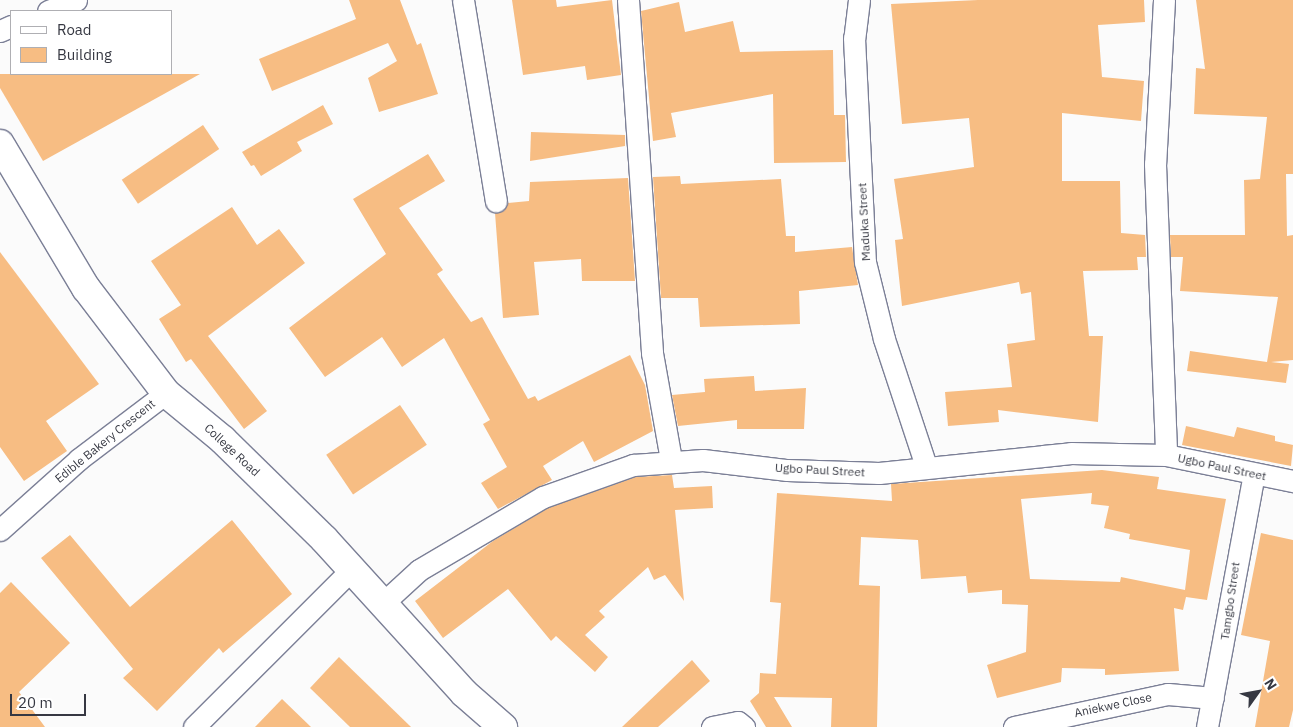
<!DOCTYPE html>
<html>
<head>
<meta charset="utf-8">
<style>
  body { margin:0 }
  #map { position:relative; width:1293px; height:727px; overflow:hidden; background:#fbfbfb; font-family:"IBM Plex Sans",sans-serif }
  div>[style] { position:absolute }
  .building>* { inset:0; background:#f7bd83; transform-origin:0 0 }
  .roads { filter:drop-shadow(1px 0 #7b7f96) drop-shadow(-1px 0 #7b7f96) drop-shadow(0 1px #7b7f96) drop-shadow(0 -1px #7b7f96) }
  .minor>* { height:21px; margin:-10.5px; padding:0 10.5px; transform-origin:10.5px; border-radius:10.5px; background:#fff }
  .secondary>* { height:28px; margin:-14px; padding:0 14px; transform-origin:14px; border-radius:14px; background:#fff }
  span { translate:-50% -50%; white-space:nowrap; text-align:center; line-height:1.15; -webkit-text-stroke:4.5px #fff; paint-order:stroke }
  .street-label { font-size:12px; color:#363842 }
  .legend { position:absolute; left:10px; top:10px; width:162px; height:65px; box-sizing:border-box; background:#fff; border:1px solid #afafb3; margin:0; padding:6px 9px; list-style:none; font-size:15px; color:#363842 }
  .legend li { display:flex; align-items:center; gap:10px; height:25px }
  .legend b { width:25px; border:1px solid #afafb3 }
  .north { position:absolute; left:1233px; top:667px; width:50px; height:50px; -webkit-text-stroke:4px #fff; paint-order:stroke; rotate:58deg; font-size:14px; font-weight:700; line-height:20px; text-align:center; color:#363842 }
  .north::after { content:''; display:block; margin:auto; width:18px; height:22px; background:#363842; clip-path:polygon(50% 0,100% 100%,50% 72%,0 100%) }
  .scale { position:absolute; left:10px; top:694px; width:76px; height:22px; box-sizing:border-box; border:2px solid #363842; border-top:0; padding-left:6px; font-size:15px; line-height:18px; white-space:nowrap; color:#363842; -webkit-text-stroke:4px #fff; paint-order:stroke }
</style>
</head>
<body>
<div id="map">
  <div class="building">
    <div style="clip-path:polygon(349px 0,400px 0,417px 45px,421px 43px,438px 94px,379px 112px,368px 78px,397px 61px,388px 43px,272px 91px,259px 59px,356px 19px)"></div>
    <div style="clip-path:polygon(512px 0,556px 0,557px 7px,612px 0,621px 75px,587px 80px,585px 66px,523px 75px)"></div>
    <div style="clip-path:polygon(978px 0,1144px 0,1145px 22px,1098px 25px,1102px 77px,1144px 81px,1141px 121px,1062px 113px,1062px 181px,1120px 181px,1121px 233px,1145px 235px,1146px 257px,1137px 257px,1138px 270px,1083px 271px,1089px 336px,1103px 336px,1098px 422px,998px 410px,999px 422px,948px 426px,945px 392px,1012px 387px,1007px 344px,1035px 340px,1031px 292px,1021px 294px,1019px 282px,902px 306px,895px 240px,903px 239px,894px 179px,974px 167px,969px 118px,902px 124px,891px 4px)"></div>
    <div style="clip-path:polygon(1196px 0,1293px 0,1293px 174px,1286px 174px,1287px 236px,1293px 235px,1293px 360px,1271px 362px,1289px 364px,1286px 383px,1187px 371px,1190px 351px,1267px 362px,1278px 297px,1180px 291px,1183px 257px,1171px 257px,1170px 235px,1245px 235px,1244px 180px,1260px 179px,1267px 117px,1194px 114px,1196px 68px,1205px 69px)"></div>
    <div style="clip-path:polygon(679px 2px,685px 32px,733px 21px,740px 52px,833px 50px,834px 115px,845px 115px,846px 162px,774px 163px,773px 94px,671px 113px,676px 137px,653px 141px,641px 11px)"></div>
    <div style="clip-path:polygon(0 74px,200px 74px,43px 161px,0 88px)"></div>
    <div style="clip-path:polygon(323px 105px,333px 124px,297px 142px,302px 151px,261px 176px,254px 165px,251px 166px,242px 152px)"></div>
    <div style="left:203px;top:125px;width:29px;height:98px;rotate:56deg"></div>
    <div style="clip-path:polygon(531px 132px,625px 135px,625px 146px,530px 161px)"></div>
    <div style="clip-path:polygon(428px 154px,445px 181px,399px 208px,443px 270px,437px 274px,471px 322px,482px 317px,528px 399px,535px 396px,538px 401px,630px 355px,645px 385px,653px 431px,594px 462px,583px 441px,543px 466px,552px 480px,498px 509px,481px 483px,507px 467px,483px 424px,490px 420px,444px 338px,402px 367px,382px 337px,325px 377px,289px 328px,386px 254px,353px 199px)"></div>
    <div style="clip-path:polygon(680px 176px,681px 184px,781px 179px,786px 236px,795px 236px,795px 252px,852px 247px,858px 285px,799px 291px,800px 324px,700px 327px,698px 298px,661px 298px,653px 177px)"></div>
    <div style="clip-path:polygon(628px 178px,635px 281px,582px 281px,581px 259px,534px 262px,539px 315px,503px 318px,495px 213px,504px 211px,508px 203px,529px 201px,530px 182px)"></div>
    <div style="clip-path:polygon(232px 207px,257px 245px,279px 229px,305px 263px,208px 336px,267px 411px,244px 429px,191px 359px,186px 362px,159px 319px,181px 305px,151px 261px)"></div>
    <div style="clip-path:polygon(0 252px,99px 384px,46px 421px,67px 451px,24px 481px,0 447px)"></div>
    <div style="clip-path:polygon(754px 376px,755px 391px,806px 388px,804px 429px,737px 429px,737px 420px,678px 426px,672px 395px,705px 392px,704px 379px)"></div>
    <div style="left:400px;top:405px;width:48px;height:89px;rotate:56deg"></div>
    <div style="clip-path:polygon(1186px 426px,1234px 437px,1237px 427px,1275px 436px,1275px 441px,1293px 445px,1291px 466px,1182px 445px)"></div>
    <div style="clip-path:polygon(evenodd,1102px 470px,1159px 477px,1157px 489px,1226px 499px,1207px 600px,1186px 597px,1183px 610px,1174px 608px,1179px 671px,1105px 675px,1105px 669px,1062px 668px,1061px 682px,997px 698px,987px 665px,1026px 652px,1028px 605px,1002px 604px,1002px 590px,968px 593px,966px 576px,921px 579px,918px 540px,861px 537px,859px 585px,880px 586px,877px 727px,831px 727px,832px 698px,774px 697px,792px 727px,766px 727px,750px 701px,759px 693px,760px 673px,776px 674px,781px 603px,770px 602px,777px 493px,892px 501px,891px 484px,1102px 470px,1092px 493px,1091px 504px,1109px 506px,1104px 528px,1130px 534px,1129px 539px,1190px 550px,1185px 590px,1121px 577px,1120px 582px,1030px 579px,1021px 499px,1092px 493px)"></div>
    <div style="clip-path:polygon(672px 475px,674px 488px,712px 486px,713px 508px,675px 510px,684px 601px,665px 575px,654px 580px,648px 567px,599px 611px,605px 617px,585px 635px,608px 657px,595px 672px,556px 636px,551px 641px,508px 589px,443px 638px,415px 601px,493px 541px,548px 508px,636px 477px)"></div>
    <div style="clip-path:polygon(232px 520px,292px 594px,223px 653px,219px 648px,157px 711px,123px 678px,133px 669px,41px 558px,70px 535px,130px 607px)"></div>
    <div style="clip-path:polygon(1261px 533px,1293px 540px,1293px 710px,1289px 727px,1255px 727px,1270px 641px,1241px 635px)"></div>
    <div style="clip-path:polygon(11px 582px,70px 643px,19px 692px,45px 727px,0 727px,0 593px)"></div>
    <div style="clip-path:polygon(339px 657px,411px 727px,350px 727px,310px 688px)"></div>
    <div style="clip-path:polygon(692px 660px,710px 681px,658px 727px,622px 727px)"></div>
    <div style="clip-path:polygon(282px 699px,311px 727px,255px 727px)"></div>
  </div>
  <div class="roads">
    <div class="minor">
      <div style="left:463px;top:0;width:204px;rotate:80.7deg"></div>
      <div style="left:628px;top:0;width:354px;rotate:86.1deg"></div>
      <div style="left:652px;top:353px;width:109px;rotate:79.9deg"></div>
      <div style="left:859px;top:0;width:38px;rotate:97deg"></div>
      <div style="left:854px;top:38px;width:224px;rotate:87.2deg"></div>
      <div style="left:865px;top:262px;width:79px;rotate:76.1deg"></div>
      <div style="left:884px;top:339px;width:134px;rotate:71.7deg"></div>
      <div style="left:1164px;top:0;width:164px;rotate:93.1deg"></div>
      <div style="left:1155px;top:164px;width:291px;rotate:87.8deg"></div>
      <div style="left:48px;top:11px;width:30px;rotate:-21deg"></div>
      <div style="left:0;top:31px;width:12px;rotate:-24deg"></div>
      <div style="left:0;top:530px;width:106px;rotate:-41.9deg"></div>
      <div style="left:79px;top:459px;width:109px;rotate:-37.2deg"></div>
      <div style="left:382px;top:604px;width:50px;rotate:-42.6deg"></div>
      <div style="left:419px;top:570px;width:144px;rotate:-30.5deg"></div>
      <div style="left:543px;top:497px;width:96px;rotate:-19.6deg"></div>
      <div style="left:633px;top:465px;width:70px;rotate:-4.1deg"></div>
      <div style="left:703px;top:460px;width:85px;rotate:6.8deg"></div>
      <div style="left:787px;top:470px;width:92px;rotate:1.9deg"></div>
      <div style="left:879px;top:473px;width:193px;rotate:-5.9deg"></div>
      <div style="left:1071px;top:453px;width:95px;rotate:1.2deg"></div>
      <div style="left:1166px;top:455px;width:130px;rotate:11.6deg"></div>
      <div style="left:194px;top:727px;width:222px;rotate:-45deg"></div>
      <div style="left:712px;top:727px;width:26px;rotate:-11deg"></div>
      <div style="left:738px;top:722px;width:8px;rotate:40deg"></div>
      <div style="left:1014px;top:727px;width:157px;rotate:-12.1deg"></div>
      <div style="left:1168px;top:694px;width:45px;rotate:5.1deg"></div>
      <div style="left:1207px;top:727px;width:257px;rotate:-79.5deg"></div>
    </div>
    <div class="secondary">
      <div style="left:0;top:144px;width:168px;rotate:59.2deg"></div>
      <div style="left:86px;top:288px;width:132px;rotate:52.7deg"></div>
      <div style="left:166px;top:393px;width:74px;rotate:39.5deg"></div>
      <div style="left:223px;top:440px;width:141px;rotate:44.4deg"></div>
      <div style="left:324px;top:539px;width:208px;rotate:47.7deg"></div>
      <div style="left:464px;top:693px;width:52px;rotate:41.1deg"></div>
    </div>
  </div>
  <div class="street-label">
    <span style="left:864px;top:222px;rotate:-93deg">Maduka Street</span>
    <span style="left:105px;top:441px;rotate:-39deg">Edible Bakery Crescent</span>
    <span style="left:232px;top:450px;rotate:43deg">College Road</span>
    <span style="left:1222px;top:467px;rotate:12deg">Ugbo Paul Street</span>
    <span style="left:820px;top:470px;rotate:3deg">Ugbo Paul Street</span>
    <span style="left:1230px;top:601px;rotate:-82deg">Tamgbo Street</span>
    <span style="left:1113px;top:705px;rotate:-12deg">Aniekwe Close</span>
  </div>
  <ul class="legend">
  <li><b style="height:6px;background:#fff"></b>Road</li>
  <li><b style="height:14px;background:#f7bd83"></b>Building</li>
  </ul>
  <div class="north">N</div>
  <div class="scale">20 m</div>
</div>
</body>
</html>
